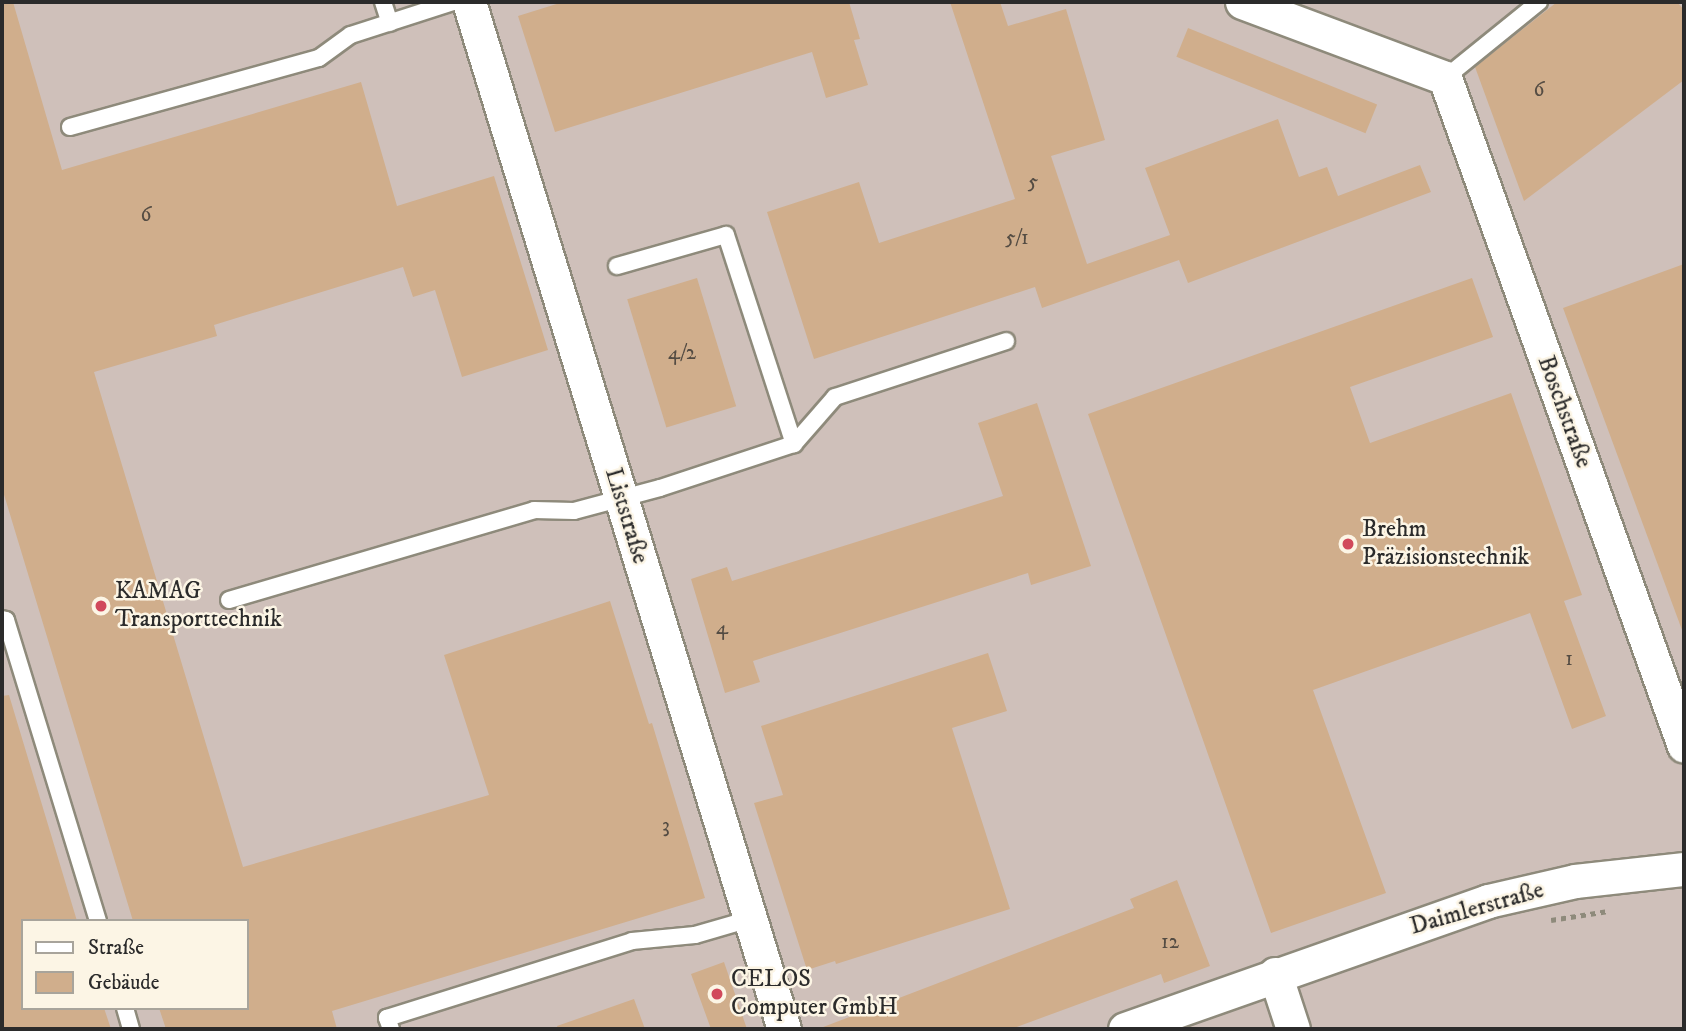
<!DOCTYPE html>
<html>
<head>
<meta charset="utf-8">
<style>
  body { margin:0 }
  #map { position:relative; width:1686px; height:1031px; overflow:hidden; background:#f1e8cb; font-family:"IM FELL DW Pica",serif }
  div>[style] { position:absolute }
  .industrial>* { inset:0; background:#cfc0ba }
  .building>* { inset:0; background:#d0ae8c; transform-origin:0 0 }
  .path>* { height:4.5px; margin-top:-2.25px; transform-origin:0; background:repeating-linear-gradient(90deg,#8e8a7b 0 5px,transparent 0 10px) }
  .roads { filter:drop-shadow(2px 0 #8e8a7b) drop-shadow(-2px 0 #8e8a7b) drop-shadow(0 2px #8e8a7b) drop-shadow(0 -2px #8e8a7b) }
  .service>* { height:16px; margin:-8px; padding:0 8px; transform-origin:8px; border-radius:8px; background:#fff }
  .minor>* { height:33px; margin:-16.5px; padding:0 16.5px; transform-origin:16.5px; border-radius:16.5px; background:#fff }
  .dots>* { width:19px; height:19px; translate:-50% -50%; box-sizing:border-box; border:4px solid #fcf5e5; border-radius:50% }
  span { translate:-50% -50%; white-space:nowrap; text-align:center; line-height:1.15; -webkit-text-stroke:5px #fcf5e5; paint-order:stroke }
  .number-label { font-size:21px; color:#544c43 }
  .number-label span { -webkit-text-stroke-width:0 }
  .street-label { font-size:24px; color:#2b2b2b }
  .poi-label { font-size:24px; color:#2b2b2b }
  .left { translate:0 -50%; text-align:left }
  .frame { position:absolute; inset:0; border:4px solid #2b2b2b; pointer-events:none }
  .legend { position:absolute; left:21px; top:919px; width:228px; height:91px; box-sizing:border-box; background:#fcf5e5; border:2px solid #a8a49b; margin:0; padding:9px 12px; list-style:none; font-size:21px; color:#2b2b2b }
  .legend li { display:flex; align-items:center; gap:14px; height:35px }
  .legend b { width:35px; border:2px solid #a8a49b }
</style>
</head>
<body>
<div id="map">
  <div class="industrial">
    <div style="clip-path:polygon(evenodd,2px 2px,1684px 2px,1684px 1029px,2px 1029px,2px 2px,23px 921px,247px 921px,247px 1008px,23px 1008px,23px 921px)"></div>
  </div>
  <div class="building">
    <div style="clip-path:polygon(2px 2px,13px 2px,62px 170px,361px 82px,397px 206px,494px 176px,548px 350px,462px 377px,435px 290px,413px 297px,403px 267px,214px 325px,217px 336px,94px 372px,243px 867px,489px 795px,444px 655px,610px 601px,649px 724px,652px 723px,705px 898px,332px 1011px,337px 1029px,166px 1029px,159px 1008px,247px 1008px,247px 921px,133px 921px,2px 488px)"></div>
    <div style="clip-path:polygon(563px 2px,849px 2px,860px 39px,854px 40px,868px 85px,826px 98px,812px 52px,555px 132px,518px 16px)"></div>
    <div style="clip-path:polygon(950px 2px,1000px 2px,1008px 26px,1066px 9px,1105px 140px,1051px 156px,1087px 264px,1170px 235px,1145px 168px,1278px 119px,1299px 177px,1327px 167px,1338px 196px,1420px 165px,1431px 192px,1188px 283px,1179px 260px,1042px 308px,1035px 287px,814px 359px,767px 212px,859px 182px,879px 243px,1015px 199px)"></div>
    <div style="clip-path:polygon(1557px 2px,1677px 2px,1684px 10px,1684px 80px,1524px 201px,1475px 67px)"></div>
    <div style="left:1188px;top:28px;width:204px;height:31px;rotate:22deg"></div>
    <div style="clip-path:polygon(1684px 264px,1684px 630px,1682px 630px,1563px 308px)"></div>
    <div style="left:697px;top:278px;width:134px;height:73px;rotate:73deg"></div>
    <div style="clip-path:polygon(1472px 278px,1493px 337px,1350px 387px,1370px 443px,1511px 393px,1582px 595px,1564px 601px,1606px 716px,1572px 729px,1530px 613px,1313px 690px,1386px 893px,1271px 933px,1088px 414px)"></div>
    <div style="clip-path:polygon(1037px 403px,1091px 566px,1031px 585px,1028px 573px,753px 661px,760px 682px,725px 693px,691px 579px,727px 567px,732px 581px,1003px 496px,978px 423px)"></div>
    <div style="clip-path:polygon(988px 653px,1007px 711px,952px 728px,1010px 909px,836px 964px,835px 961px,807px 970px,754px 803px,783px 795px,761px 726px)"></div>
    <div style="clip-path:polygon(9px 695px,77px 921px,23px 921px,23px 1008px,104px 1008px,111px 1029px,2px 1029px,2px 696px)"></div>
    <div style="clip-path:polygon(1177px 880px,1210px 966px,1164px 983px,1161px 974px,1011px 1029px,818px 1029px,1134px 908px,1130px 899px)"></div>
    <div style="clip-path:polygon(724px 962px,747px 1029px,711px 1029px,691px 974px)"></div>
    <div style="clip-path:polygon(634px 999px,645px 1029px,558px 1029px,557px 1026px)"></div>
  </div>
  <div class="path">
    <div style="left:1551px;top:920px;width:58px;rotate:-9deg"></div>
  </div>
  <div class="roads">
    <div class="service">
      <div style="left:383px;top:2px;width:22px;rotate:72deg"></div>
      <div style="left:1445px;top:78px;width:121px;rotate:-39deg"></div>
      <div style="left:70px;top:127px;width:258px;rotate:-15.5deg"></div>
      <div style="left:319px;top:58px;width:39px;rotate:-36deg"></div>
      <div style="left:351px;top:35px;width:107px;rotate:-17.9deg"></div>
      <div style="left:617px;top:266px;width:113px;rotate:-15.9deg"></div>
      <div style="left:726px;top:235px;width:220px;rotate:72deg"></div>
      <div style="left:229px;top:600px;width:318px;rotate:-16.4deg"></div>
      <div style="left:534px;top:510px;width:40px;rotate:1.4deg"></div>
      <div style="left:574px;top:511px;width:89px;rotate:-15deg"></div>
      <div style="left:660px;top:488px;width:141px;rotate:-18.2deg"></div>
      <div style="left:794px;top:444px;width:62px;rotate:-48.9deg"></div>
      <div style="left:835px;top:397px;width:180px;rotate:-18.1deg"></div>
      <div style="left:2px;top:619px;width:4px;rotate:14deg"></div>
      <div style="left:6px;top:620px;width:315px;rotate:73deg"></div>
      <div style="left:125px;top:1008px;width:22px;rotate:74deg"></div>
      <div style="left:391px;top:1029px;width:12px;rotate:-110deg"></div>
      <div style="left:387px;top:1018px;width:257px;rotate:-17.4deg"></div>
      <div style="left:632px;top:941px;width:63px;rotate:-5.4deg"></div>
      <div style="left:695px;top:935px;width:57px;rotate:-16.2deg"></div>
    </div>
    <div class="minor">
      <div style="left:469px;top:2px;width:1074px;rotate:72.95deg"></div>
      <div style="left:1242px;top:2px;width:217px;rotate:20.5deg"></div>
      <div style="left:1445px;top:78px;width:709px;rotate:70.31deg"></div>
      <div style="left:1275px;top:974px;width:58px;rotate:71.9deg"></div>
      <div style="left:1125px;top:1029px;width:385px;rotate:-19.4deg"></div>
      <div style="left:1488px;top:901px;width:89px;rotate:-12.9deg"></div>
      <div style="left:1575px;top:881px;width:110px;rotate:-6.3deg"></div>
    </div>
  </div>
  <div class="dots">
    <div style="left:1348px;top:544px;background:#d1495b"></div>
    <div style="left:101px;top:606px;background:#d1495b"></div>
    <div style="left:717px;top:994px;background:#d1495b"></div>
  </div>
  <div class="number-label">
    <span style="left:1539px;top:90px">6</span>
    <span style="left:1033px;top:182px">5</span>
    <span style="left:146px;top:215px">6</span>
    <span style="left:1017px;top:238px">5/1</span>
    <span style="left:682px;top:353px">4/2</span>
    <span style="left:722px;top:628px">4</span>
    <span style="left:1569px;top:659px">1</span>
    <span style="left:666px;top:826px">3</span>
    <span style="left:1170px;top:942px">12</span>
  </div>
  <div class="street-label">
    <span style="left:1564px;top:412px;rotate:70deg">Boschstraße</span>
    <span style="left:626px;top:516px;rotate:73deg">Liststraße</span>
    <span style="left:1477px;top:909px;rotate:-16deg">Daimlerstraße</span>
  </div>
  <div class="poi-label">
    <span class="left" style="left:1362px;top:544px">Brehm<br>Präzisionstechnik</span>
    <span class="left" style="left:115px;top:606px">KAMAG<br>Transporttechnik</span>
    <span class="left" style="left:731px;top:994px">CELOS<br>Computer GmbH</span>
  </div>
  <div class="frame"></div>
  <ul class="legend">
  <li><b style="height:9px;background:#fff"></b>Straße</li>
  <li><b style="height:19px;background:#d0ae8c"></b>Gebäude</li>
  </ul>
</div>
</body>
</html>
